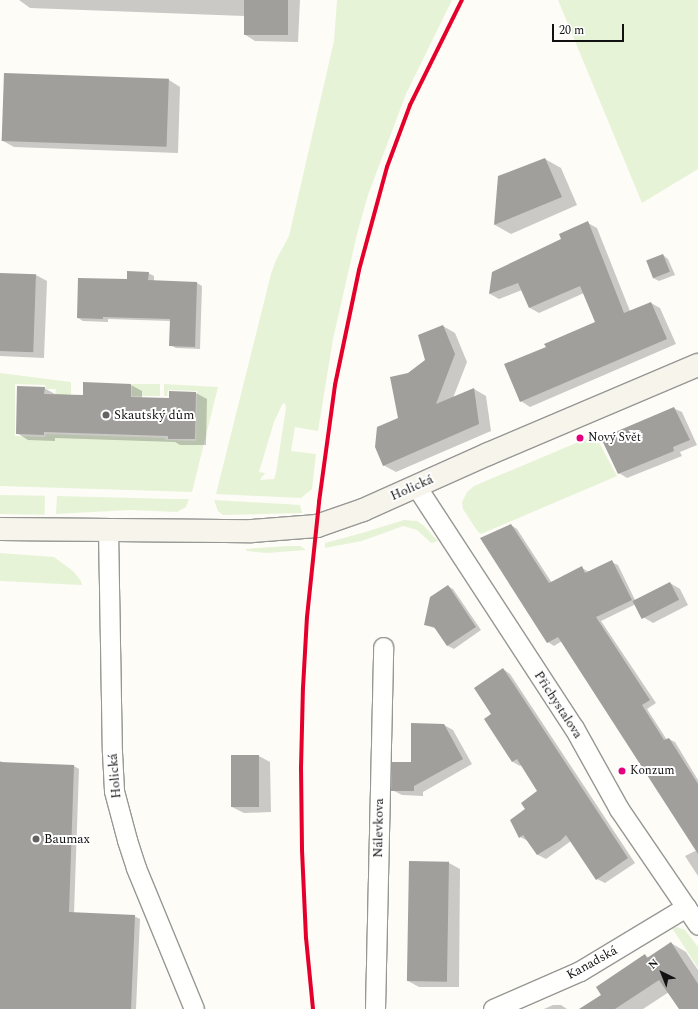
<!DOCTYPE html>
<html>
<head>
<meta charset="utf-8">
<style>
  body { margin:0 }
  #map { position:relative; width:698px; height:1009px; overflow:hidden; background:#fdfcf7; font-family:Spectral,serif }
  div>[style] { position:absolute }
  .green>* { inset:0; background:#e7f3d7; transform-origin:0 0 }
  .shadow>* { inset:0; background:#0003 }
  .building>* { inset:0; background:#a19f9c; transform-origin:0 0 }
  .roads { filter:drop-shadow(1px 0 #979795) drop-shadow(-1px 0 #979795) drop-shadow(0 1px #979795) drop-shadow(0 -1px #979795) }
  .street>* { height:19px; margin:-9.5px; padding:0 9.5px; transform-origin:9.5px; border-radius:9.5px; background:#fffffe }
  .secondary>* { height:22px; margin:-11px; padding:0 11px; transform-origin:11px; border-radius:11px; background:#f6f4eb }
  .rail-1>* { height:4px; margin:-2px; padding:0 2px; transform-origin:2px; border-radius:2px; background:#e4002b }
  .dots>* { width:11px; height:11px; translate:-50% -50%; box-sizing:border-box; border:2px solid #fff; border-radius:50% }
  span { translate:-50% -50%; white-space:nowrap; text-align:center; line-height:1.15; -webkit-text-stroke:4px #fff; paint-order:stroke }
  .bus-label { font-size:12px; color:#111 }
  .left { translate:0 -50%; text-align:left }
  .poi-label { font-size:13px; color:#111 }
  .street-label { font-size:13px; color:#111 }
  .north { position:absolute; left:642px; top:953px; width:40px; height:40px; -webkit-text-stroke:3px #fff; paint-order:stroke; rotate:317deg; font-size:11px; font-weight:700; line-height:16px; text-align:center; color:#111 }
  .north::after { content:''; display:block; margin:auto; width:14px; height:18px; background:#111; clip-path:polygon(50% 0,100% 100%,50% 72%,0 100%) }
  .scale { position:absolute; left:552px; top:24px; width:72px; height:18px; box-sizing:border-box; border:2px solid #111; border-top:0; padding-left:5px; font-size:12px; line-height:14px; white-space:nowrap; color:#111; -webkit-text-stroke:3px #fff; paint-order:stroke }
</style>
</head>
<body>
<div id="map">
  <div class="green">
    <div style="clip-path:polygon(evenodd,337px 0,452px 0,406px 94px,368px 195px,357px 234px,333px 339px,318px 431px,295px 427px,291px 451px,316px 454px,312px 489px,301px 498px,216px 494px,271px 274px,276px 260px,289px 236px,334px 41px,337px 0,283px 403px,285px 404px,286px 408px,276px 473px,274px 479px,260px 480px,265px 473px,259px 472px,274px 422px,283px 403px)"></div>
    <div style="clip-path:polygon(558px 0,698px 0,698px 169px,642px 203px)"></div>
    <div style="clip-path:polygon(0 373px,71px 382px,71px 395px,55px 395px,56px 389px,46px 389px,45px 385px,15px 384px,15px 436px,45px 437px,46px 434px,165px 438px,165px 440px,196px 441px,197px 391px,168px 390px,167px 396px,164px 396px,164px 384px,218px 387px,192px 492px,0 486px)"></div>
    <div style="left:132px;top:384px;width:28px;height:12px"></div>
    <div style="clip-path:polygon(595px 435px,617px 476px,481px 534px,478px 532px,463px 509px,462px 502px,467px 492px,474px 486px)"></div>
    <div style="left:0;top:495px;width:45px;height:19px;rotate:1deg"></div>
    <div style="clip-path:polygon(57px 496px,173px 499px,189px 499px,186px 507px,177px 512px,130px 510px,56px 514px)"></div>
    <div style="clip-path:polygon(214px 500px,300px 505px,302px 513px,223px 515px,218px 511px)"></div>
    <div style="clip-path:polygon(404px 520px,417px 521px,423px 525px,438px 541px,431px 543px,417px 530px,403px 526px,362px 541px,325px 548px,325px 543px,362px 533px)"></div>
    <div style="clip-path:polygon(287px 546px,300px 546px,306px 550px,267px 553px,247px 551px,245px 549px)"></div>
    <div style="clip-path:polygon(0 553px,54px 557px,73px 571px,81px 581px,82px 585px,0 581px)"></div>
    <div style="clip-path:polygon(677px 927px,685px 930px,698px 947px,698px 968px,672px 928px)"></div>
  </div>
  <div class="shadow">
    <div style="clip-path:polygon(19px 0,300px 0,298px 42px,255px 41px,244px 34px,244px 16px,30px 8px)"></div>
    <div style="clip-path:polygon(5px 74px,169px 80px,180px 87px,178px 153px,14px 147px,3px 141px)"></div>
    <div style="clip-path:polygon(545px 159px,561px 168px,577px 205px,511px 234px,495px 225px,499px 177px)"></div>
    <div style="clip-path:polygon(588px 223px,597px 228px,630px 311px,651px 303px,660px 308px,676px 344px,530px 407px,521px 401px,547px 348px,597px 323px,584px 293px,539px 313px,530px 308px,522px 290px,499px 299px,490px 294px,493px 273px,562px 239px)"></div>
    <div style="clip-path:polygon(663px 255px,668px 259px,675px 275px,659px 281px,653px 278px)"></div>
    <div style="clip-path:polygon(148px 273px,154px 276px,154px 281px,197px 283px,202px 286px,200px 349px,176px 348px,170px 345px,171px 321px,108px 319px,108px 322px,83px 321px,78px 318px,128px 280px)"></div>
    <div style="clip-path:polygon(0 274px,36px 275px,47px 281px,44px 358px,0 356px)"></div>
    <div style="clip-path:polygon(443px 326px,455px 333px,467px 362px,453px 398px,474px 389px,486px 396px,491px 431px,396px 472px,383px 465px,399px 419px,408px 374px,426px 361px)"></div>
    <div style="clip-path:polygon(131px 385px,142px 391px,142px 399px,170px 399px,196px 393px,207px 399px,206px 445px,180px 445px,175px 442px,55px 438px,55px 441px,28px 440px,17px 433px,44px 388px,55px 394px,84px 396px)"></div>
    <div style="clip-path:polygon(673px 408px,682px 412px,697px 445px,680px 452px,682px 456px,627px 478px,619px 473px)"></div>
    <div style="clip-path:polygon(511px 525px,517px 529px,552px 583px,582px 568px,589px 572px,611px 562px,618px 565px,635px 600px,670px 583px,680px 589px,688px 605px,653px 623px,643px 617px,636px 604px,601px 621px,656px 703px,647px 709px,667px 740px,669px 739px,675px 742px,698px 780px,698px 876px,685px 856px,697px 850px,562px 641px,554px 646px,548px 642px,482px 538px)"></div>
    <div style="clip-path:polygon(448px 586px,453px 589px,481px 630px,454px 649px,448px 646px,437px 629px,425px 625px)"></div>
    <div style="clip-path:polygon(503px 669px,510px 674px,635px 863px,605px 883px,597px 879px,571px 841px,546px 859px,538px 855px,528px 841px,520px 837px,527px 809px,539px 791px,522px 765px,520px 766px,513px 762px,485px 719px,492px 714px)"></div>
    <div style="clip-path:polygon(444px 725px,453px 730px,472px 764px,423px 792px,423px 796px,402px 795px,392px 790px)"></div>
    <div style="clip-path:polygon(259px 756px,270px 762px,271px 812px,244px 813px,232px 807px)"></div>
    <div style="clip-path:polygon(0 761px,4px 763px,74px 766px,79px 769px,74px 914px,134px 916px,140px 919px,136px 1009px,0 1009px)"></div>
    <div style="clip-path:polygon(410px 862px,449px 863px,460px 869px,459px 987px,419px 987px,408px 981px)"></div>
    <div style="clip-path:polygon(671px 943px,686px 952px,698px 970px,698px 1009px,680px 1009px,669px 992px,643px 1009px,581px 1009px,603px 995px,645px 955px,649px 958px)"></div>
    <div style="clip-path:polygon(553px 1005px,561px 1005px,567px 1009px,544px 1009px)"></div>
  </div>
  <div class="building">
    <div style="left:244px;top:0;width:44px;height:35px"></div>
    <div style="left:4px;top:73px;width:165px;height:68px;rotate:2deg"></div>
    <div style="clip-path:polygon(545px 158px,562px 197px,494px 225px,498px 176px)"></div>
    <div style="clip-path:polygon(588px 221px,624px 313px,651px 302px,667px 339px,520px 402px,504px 364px,546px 347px,544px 344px,595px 322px,580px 286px,529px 308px,518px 283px,489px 294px,492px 272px,561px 239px,559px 234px)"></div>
    <div style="left:663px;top:254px;width:19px;height:18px;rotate:69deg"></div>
    <div style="clip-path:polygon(127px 271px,149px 272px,148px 280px,197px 282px,195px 347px,169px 346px,170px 319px,103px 317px,103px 319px,77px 318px,78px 278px,127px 279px)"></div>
    <div style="left:0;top:273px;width:36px;height:78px;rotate:2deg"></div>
    <div style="clip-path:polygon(443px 325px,455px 354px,436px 404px,474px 388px,479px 424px,383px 466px,375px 447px,377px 427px,398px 418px,390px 377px,408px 373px,425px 360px,418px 335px)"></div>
    <div style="clip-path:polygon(83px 382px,131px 384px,131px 397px,169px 398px,169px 391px,196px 392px,195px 439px,168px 439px,168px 436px,44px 432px,44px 435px,16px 434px,17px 386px,45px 387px,44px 394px,83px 395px)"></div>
    <div style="clip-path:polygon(674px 407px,690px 440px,673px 447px,674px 451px,618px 474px,601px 438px)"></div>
    <div style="clip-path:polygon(511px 524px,549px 583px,582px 566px,585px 573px,612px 560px,632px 600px,596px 617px,650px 700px,642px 705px,664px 740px,669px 738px,698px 784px,698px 854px,558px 637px,547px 643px,480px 538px)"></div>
    <div style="left:670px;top:582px;width:20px;height:42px;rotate:63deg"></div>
    <div style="clip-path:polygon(448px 585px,476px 627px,447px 646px,434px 627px,424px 625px,430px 597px)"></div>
    <div style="clip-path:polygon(503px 668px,628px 858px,596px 880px,566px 835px,560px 841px,537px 855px,523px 835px,519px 838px,510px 820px,525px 809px,521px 803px,537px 791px,517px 759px,512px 762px,484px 719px,491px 714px,474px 688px)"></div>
    <div style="clip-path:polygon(411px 723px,444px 724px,463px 759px,414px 786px,414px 791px,391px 791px,392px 762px,411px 762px)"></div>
    <div style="left:231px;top:755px;width:28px;height:52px"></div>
    <div style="clip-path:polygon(0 762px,74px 765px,69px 912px,135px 915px,131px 1009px,0 1009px)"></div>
    <div style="left:409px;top:861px;width:40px;height:120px;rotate:1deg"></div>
    <div style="clip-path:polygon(671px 942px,698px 984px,698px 1009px,679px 1009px,659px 980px,615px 1009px,579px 1009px,601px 995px,596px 987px,645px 954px,647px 958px)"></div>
  </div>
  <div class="roads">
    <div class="street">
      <div style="left:416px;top:486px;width:289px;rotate:56.9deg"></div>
      <div style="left:574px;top:728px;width:93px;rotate:60.9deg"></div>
      <div style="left:619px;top:809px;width:140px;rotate:55.7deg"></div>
      <div style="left:108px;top:529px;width:223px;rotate:89deg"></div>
      <div style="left:112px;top:752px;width:39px;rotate:87deg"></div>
      <div style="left:114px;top:791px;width:51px;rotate:75.1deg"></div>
      <div style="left:127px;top:840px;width:29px;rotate:72deg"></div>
      <div style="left:136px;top:868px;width:152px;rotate:67.6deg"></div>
      <div style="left:375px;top:1009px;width:362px;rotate:-88.7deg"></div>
      <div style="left:493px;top:1009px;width:95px;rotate:-23.6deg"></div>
      <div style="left:580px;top:971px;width:124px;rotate:-31.1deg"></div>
    </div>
    <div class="secondary">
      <div style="left:0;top:529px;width:252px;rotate:0.5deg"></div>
      <div style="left:252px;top:531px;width:65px;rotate:-4.4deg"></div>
      <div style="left:317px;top:526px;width:49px;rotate:-19.2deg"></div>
      <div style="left:363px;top:510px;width:137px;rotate:-24.1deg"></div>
      <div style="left:488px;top:454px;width:228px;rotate:-23deg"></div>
    </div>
  </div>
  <div class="rail-1">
    <div style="left:313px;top:1009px;width:71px;rotate:-95.6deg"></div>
    <div style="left:306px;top:938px;width:89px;rotate:-92.6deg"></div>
    <div style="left:302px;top:849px;width:81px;rotate:-90.7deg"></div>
    <div style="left:301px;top:768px;width:80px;rotate:-88.6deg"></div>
    <div style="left:303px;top:688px;width:71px;rotate:-86.8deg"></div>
    <div style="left:307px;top:617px;width:116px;rotate:-84deg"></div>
    <div style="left:319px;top:502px;width:118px;rotate:-82.2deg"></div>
    <div style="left:335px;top:385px;width:117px;rotate:-78.2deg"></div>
    <div style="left:359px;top:270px;width:107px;rotate:-74.8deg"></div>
    <div style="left:387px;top:167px;width:66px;rotate:-69.6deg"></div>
    <div style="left:410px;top:105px;width:117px;rotate:-63.7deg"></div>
  </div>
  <div class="dots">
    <div style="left:106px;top:415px;background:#646362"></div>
    <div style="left:580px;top:438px;background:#e5007d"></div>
    <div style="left:622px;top:771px;background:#e5007d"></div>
    <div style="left:36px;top:839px;background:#646362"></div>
  </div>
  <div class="bus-label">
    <span class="left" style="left:588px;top:438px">Nový Svět</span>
    <span class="left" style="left:630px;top:771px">Konzum</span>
  </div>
  <div class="poi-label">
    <span class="left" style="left:114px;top:415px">Skautský dům</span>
    <span class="left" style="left:44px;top:839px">Baumax</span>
  </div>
  <div class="street-label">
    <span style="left:412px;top:488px;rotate:-24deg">Holická</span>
    <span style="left:558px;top:705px;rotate:57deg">Přichystalova</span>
    <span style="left:115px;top:776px;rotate:-95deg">Holická</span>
    <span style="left:379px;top:828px;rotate:-89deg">Nálevkova</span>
    <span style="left:592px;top:963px;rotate:-29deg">Kanadská</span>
  </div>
  <div class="north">N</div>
  <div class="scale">20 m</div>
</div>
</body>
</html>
